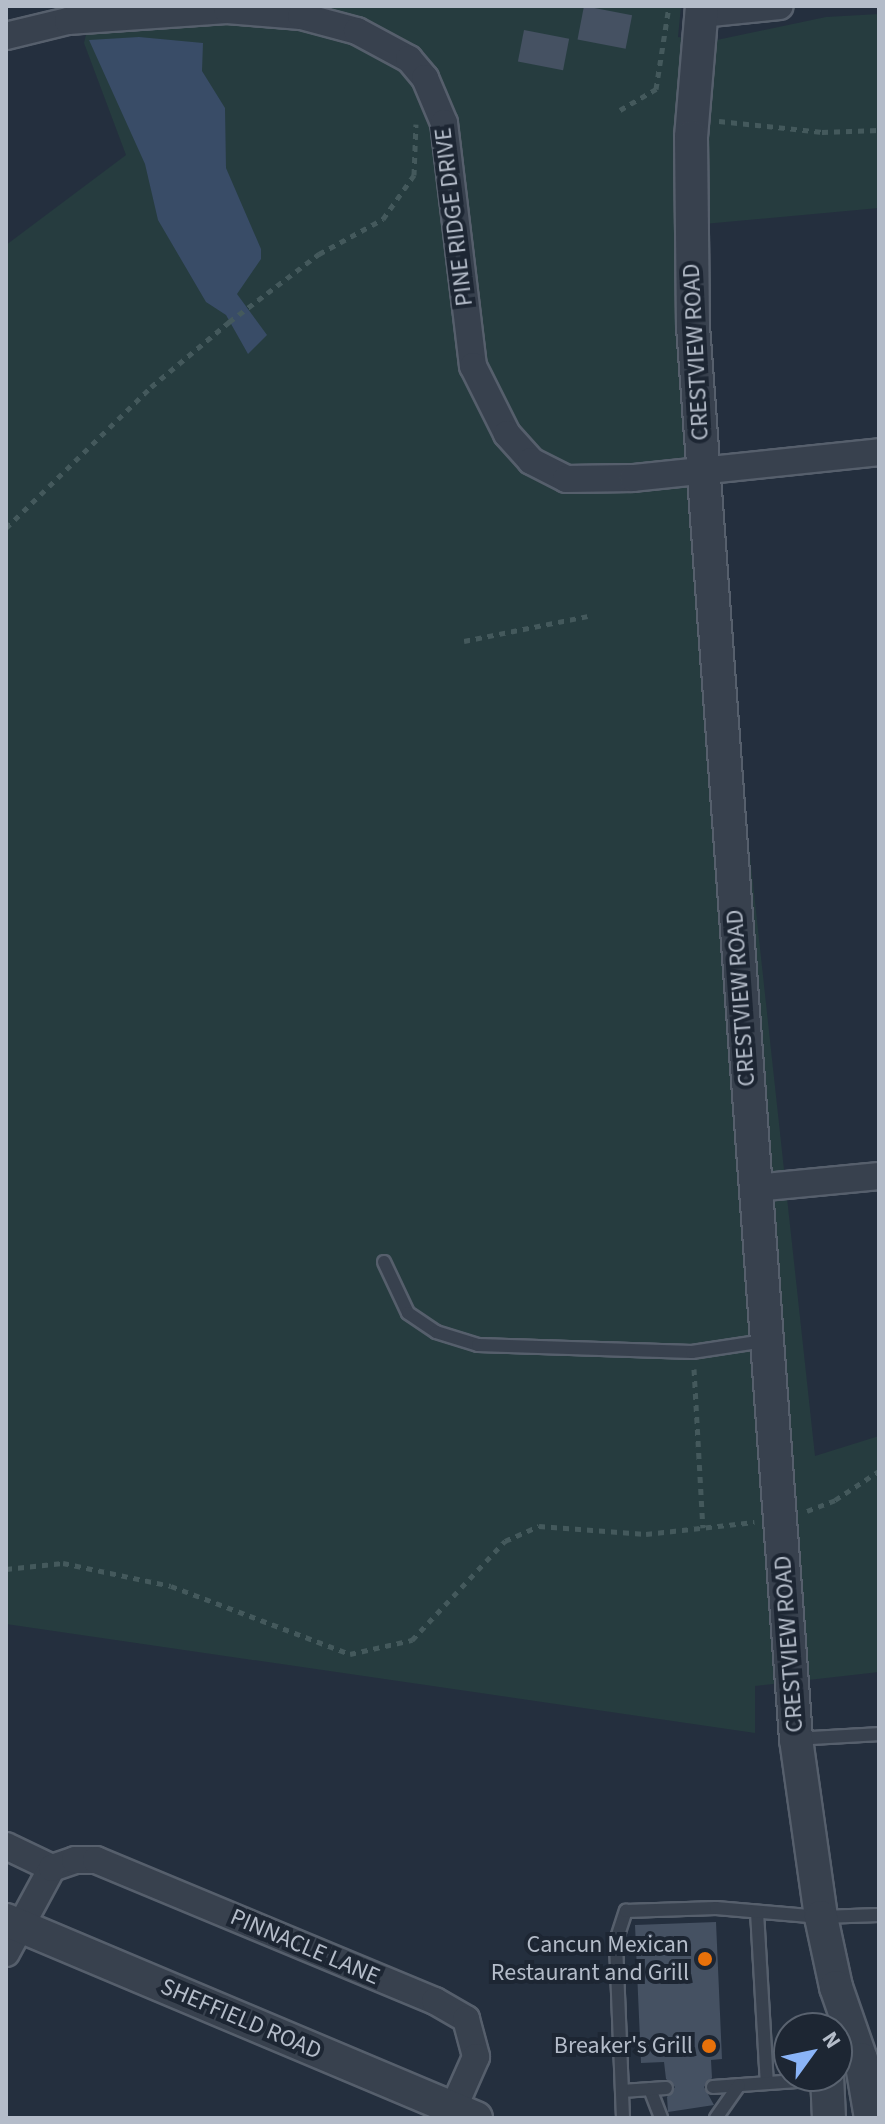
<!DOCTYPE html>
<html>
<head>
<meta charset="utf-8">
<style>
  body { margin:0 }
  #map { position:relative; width:885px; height:2124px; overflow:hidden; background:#242f3e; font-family:"Source Sans 3",sans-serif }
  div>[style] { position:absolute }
  .green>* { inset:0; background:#263c3f }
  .water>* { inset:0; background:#394c67 }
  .building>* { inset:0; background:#455162; transform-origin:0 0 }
  .path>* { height:5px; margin-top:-2.5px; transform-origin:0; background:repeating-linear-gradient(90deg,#44595c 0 6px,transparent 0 12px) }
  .roads { filter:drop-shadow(2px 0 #565f6c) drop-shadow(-2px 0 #565f6c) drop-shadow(0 2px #565f6c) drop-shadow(0 -2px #565f6c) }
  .service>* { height:12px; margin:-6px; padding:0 6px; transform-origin:6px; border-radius:6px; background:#38414e }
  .minor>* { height:26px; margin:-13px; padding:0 13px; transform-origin:13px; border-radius:13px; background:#38414e }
  .tertiary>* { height:32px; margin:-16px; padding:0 16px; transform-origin:16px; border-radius:16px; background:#38414e }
  .dots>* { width:22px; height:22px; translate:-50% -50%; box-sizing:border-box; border:4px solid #1d2633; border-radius:50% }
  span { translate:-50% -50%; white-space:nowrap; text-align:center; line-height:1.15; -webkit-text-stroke:8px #1d2633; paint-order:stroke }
  .street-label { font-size:24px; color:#b4bcc9 }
  .poi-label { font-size:24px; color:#b4bcc9 }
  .right { translate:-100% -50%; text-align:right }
  .frame { position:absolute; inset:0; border:8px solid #b4bcc9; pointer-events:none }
  .north { position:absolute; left:773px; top:2012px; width:80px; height:80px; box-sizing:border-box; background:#1d2633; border:2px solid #59626f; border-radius:50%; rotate:57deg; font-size:22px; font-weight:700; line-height:32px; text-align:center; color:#b4bcc9 }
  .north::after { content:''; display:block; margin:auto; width:28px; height:36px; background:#8ab4f8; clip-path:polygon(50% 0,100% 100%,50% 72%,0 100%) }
</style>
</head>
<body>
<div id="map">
  <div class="green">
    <div style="clip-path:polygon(93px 6px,681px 6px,678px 37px,712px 41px,826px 17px,879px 14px,879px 208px,704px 224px,738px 745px,815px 1456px,879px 1436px,879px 1672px,755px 1686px,755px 1733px,6px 1624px,6px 245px,126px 155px,84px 43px)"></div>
  </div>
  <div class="water">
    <div style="clip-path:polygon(139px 37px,203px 43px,202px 71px,225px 108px,226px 168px,261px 249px,261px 259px,237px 294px,267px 335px,248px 354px,226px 315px,206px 302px,158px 220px,145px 164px,89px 40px)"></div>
  </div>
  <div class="building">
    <div style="left:584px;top:6px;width:49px;height:34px;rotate:11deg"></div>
    <div style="left:524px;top:30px;width:46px;height:32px;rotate:11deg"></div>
    <div style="clip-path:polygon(716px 1922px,722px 2059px,711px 2060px,712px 2078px,704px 2087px,714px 2105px,668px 2112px,667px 2097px,675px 2087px,666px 2079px,664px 2062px,641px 2063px,635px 1925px)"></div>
  </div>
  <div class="path">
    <div style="left:620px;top:110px;width:42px;rotate:-30.3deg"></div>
    <div style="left:656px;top:89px;width:84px;rotate:-81.1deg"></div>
    <div style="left:719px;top:121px;width:104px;rotate:6.1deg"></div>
    <div style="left:822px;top:132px;width:57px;rotate:-2deg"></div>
    <div style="left:6px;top:528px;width:202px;rotate:-44.2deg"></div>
    <div style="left:151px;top:387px;width:102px;rotate:-39.8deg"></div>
    <div style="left:229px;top:322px;width:113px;rotate:-37.1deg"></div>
    <div style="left:319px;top:254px;width:73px;rotate:-28.7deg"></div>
    <div style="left:383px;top:219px;width:54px;rotate:-54.8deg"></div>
    <div style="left:414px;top:175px;width:51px;rotate:-87.8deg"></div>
    <div style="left:464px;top:641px;width:126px;rotate:-11.4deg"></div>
    <div style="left:694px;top:1369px;width:159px;rotate:86.8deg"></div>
    <div style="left:807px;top:1511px;width:30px;rotate:-21deg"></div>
    <div style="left:835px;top:1500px;width:53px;rotate:-33.4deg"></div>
    <div style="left:6px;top:1569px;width:57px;rotate:-6deg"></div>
    <div style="left:63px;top:1563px;width:110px;rotate:12deg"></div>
    <div style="left:171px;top:1586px;width:191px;rotate:20.8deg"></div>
    <div style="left:350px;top:1654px;width:64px;rotate:-12.7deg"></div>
    <div style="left:412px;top:1640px;width:136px;rotate:-46.8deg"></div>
    <div style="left:505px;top:1541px;width:37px;rotate:-24deg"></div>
    <div style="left:539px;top:1526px;width:107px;rotate:4.3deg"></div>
    <div style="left:646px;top:1534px;width:109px;rotate:-6.3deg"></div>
  </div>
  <div class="roads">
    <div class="service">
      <div style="left:384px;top:1262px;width:56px;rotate:64.8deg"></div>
      <div style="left:408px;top:1313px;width:34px;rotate:34deg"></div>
      <div style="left:436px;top:1332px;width:44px;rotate:17.2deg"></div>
      <div style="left:478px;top:1345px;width:214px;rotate:1.9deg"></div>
      <div style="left:692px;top:1352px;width:73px;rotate:-8.7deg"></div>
      <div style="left:796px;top:1739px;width:83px;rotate:-3.4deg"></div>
      <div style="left:757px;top:1912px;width:171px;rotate:86.7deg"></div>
      <div style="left:713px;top:2087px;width:112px;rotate:-4.1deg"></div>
      <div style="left:650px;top:2089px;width:31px;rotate:69deg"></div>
      <div style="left:622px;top:2091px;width:44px;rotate:-3.9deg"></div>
      <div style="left:623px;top:2118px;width:177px;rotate:-92.3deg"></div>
      <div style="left:616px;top:1941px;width:32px;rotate:-72deg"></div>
      <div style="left:626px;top:1911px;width:90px;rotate:-1.9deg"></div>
      <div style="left:716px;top:1908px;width:105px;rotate:4.9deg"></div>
      <div style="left:821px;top:1917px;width:58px;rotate:-2deg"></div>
      <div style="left:716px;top:2118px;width:40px;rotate:-55.1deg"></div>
    </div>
    <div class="minor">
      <div style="left:701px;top:14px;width:79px;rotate:-5.8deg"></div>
      <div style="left:6px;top:36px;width:64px;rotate:-13.6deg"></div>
      <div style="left:68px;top:21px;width:159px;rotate:-4deg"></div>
      <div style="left:227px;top:10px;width:74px;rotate:4.6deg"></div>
      <div style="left:301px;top:16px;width:58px;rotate:15deg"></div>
      <div style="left:357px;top:31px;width:59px;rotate:28.3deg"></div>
      <div style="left:409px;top:59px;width:25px;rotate:50deg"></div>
      <div style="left:425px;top:78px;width:49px;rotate:67.1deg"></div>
      <div style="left:444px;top:123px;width:245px;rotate:83.2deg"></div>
      <div style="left:473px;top:366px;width:76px;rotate:63.4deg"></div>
      <div style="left:507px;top:434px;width:36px;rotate:48deg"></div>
      <div style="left:531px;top:461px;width:39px;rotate:27deg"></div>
      <div style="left:566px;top:479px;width:67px;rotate:-0.9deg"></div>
      <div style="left:633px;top:478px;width:247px;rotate:-6deg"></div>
      <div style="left:755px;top:1188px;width:125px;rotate:-5.5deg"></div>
      <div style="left:6px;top:1846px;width:51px;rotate:25.6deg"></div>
      <div style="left:6px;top:1953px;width:97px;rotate:-61.6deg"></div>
      <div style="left:52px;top:1868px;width:24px;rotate:-19deg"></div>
      <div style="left:75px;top:1860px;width:21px"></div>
      <div style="left:96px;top:1860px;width:367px;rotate:22.6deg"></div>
      <div style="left:435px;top:2001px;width:36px;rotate:30deg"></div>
      <div style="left:466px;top:2019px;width:39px;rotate:75deg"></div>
      <div style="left:476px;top:2057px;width:57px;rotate:113.9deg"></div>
    </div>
    <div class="tertiary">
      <div style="left:702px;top:6px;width:131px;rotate:94.8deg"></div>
      <div style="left:691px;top:137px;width:189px;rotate:89.4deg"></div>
      <div style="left:693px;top:326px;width:1417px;rotate:85.83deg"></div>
      <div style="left:796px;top:1739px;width:180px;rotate:82deg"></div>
      <div style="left:821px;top:1917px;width:72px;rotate:77.9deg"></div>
      <div style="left:836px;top:1987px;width:76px;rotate:70.9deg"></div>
      <div style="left:861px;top:2059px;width:60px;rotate:80.4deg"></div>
      <div style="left:6px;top:1920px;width:510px;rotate:22.84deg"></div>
      <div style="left:827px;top:2076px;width:42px;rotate:87.3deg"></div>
    </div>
  </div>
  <div class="dots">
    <div style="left:705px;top:1959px;background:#e8710a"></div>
    <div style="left:709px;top:2046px;background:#e8710a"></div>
  </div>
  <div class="street-label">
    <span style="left:454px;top:217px;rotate:-97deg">PINE RIDGE DRIVE</span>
    <span style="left:696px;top:352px;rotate:-93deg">CRESTVIEW ROAD</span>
    <span style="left:741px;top:998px;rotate:-94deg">CRESTVIEW ROAD</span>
    <span style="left:789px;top:1644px;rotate:-94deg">CRESTVIEW ROAD</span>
    <span style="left:305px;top:1947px;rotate:23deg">PINNACLE LANE</span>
    <span style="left:241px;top:2019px;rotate:23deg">SHEFFIELD ROAD</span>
  </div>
  <div class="poi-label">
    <span class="right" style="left:689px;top:1959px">Cancun Mexican<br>Restaurant and Grill</span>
    <span class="right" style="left:693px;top:2046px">Breaker's Grill</span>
  </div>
  <div class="frame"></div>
  <div class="north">N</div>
</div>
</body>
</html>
